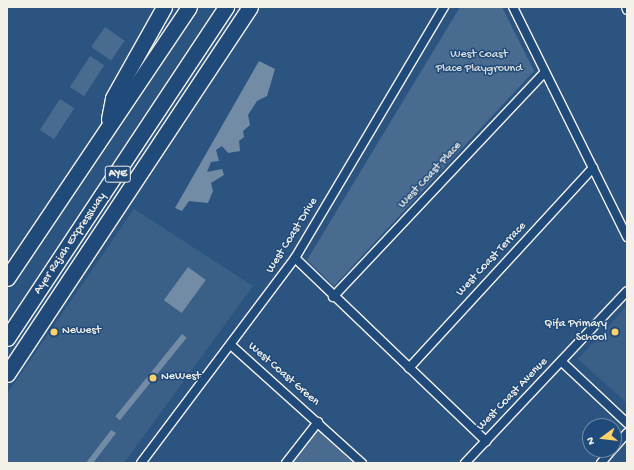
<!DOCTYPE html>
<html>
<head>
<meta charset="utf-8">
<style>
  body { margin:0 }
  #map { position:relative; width:634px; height:470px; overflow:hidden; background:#2c5481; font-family:"Gochi Hand",sans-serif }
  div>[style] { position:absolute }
  .built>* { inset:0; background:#3b6088 }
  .green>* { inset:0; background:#496b90; transform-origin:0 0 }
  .water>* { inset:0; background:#738ca6; transform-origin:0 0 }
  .roads { filter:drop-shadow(1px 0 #f4f1e8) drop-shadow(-1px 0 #f4f1e8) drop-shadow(0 1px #f4f1e8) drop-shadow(0 -1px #f4f1e8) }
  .minor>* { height:8px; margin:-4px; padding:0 4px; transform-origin:4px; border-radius:4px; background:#1f4a7a }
  .motorway>* { height:15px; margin:-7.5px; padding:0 7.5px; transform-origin:7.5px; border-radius:7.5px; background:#1f4a7a }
  .dots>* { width:11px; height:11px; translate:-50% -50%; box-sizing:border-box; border:2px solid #1f4a7a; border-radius:50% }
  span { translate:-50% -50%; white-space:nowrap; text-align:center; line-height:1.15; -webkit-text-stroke:3px #1f4a7a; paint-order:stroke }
  .shield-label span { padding:1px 3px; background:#1f4a7a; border:1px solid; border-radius:3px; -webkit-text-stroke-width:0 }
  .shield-label { font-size:11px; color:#f4f1e8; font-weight:700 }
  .park-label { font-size:12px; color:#dadddb }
  .street-label { font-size:12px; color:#f4f1e8 }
  .poi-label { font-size:12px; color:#f4f1e8 }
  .right { translate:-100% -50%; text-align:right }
  .left { translate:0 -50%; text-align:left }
  .frame { position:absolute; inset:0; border:8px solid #f4f1e8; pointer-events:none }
  .north { position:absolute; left:582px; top:418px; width:40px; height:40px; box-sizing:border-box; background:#1f4a7a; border:1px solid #748da6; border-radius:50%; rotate:255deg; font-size:11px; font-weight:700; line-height:16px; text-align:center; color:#f4f1e8 }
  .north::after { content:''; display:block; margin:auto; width:14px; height:18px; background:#ffd166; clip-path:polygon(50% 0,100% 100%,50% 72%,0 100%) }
</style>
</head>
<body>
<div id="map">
  <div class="built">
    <div style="clip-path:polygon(134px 209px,253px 286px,124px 463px,7px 463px,7px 394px)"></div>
    <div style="clip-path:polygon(627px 306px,627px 403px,578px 359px)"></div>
  </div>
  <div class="green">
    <div style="clip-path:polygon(460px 7px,502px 7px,534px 71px,334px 286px,307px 260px)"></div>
    <div style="left:105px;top:27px;width:24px;height:24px;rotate:35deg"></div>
    <div style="left:90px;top:56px;width:17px;height:37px;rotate:33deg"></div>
    <div style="left:60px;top:99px;width:17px;height:37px;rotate:33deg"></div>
    <div style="clip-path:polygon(317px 429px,353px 463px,290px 463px)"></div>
  </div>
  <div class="water">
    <div style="clip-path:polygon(259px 61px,275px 69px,267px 96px,257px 101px,248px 115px,250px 125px,243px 131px,244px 137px,239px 141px,240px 151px,228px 153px,222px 146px,216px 150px,219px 161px,211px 162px,207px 172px,222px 169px,224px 175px,211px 183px,213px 191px,208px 203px,189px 201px,182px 211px,175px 208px)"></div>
    <div style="left:188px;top:267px;width:22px;height:41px;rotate:36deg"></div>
    <div style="left:182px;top:334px;width:6px;height:106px;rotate:39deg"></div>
    <div style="clip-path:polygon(111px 430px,116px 433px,93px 463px,86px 463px)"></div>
  </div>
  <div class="roads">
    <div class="minor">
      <div style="left:513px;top:7px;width:257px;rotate:63.6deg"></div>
      <div style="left:626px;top:7px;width:3px;rotate:72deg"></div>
      <div style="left:295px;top:258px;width:265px;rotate:43.8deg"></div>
      <div style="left:333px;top:297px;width:309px;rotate:-46.7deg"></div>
      <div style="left:232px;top:346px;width:175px;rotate:42deg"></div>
      <div style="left:562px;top:362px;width:89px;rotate:43.2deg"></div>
      <div style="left:409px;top:368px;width:272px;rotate:-47.4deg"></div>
      <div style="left:614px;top:448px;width:20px;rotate:-49deg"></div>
      <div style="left:141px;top:463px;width:256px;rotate:-53.1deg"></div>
      <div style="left:295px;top:258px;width:292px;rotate:-59.3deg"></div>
      <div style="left:286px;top:463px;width:52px;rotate:-52deg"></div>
      <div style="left:465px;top:463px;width:236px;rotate:-46.7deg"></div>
      <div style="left:601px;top:463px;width:17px;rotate:-50deg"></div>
    </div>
    <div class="motorway">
      <div style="left:109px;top:119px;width:21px;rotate:-79deg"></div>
      <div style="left:113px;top:98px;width:104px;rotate:-60.7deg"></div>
      <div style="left:7px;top:278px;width:326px;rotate:-56.1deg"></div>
      <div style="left:7px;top:338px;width:397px;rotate:-56.5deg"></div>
      <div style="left:7px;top:374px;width:440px;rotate:-56.5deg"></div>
    </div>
  </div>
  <div class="dots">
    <div style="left:54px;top:332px;background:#ffd166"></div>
    <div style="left:615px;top:332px;background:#ffd166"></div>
    <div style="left:153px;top:378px;background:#ffd166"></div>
  </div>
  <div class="shield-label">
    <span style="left:118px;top:174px">AYE</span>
  </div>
  <div class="park-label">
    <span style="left:479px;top:63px">West Coast<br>Place Playground</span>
  </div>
  <div class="street-label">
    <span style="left:431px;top:176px;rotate:-47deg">West Coast Place</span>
    <span style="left:293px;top:236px;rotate:-58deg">West Coast Drive</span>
    <span style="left:71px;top:244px;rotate:-56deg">Ayer Rajah Expressway</span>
    <span style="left:492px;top:260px;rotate:-47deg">West Coast Terrace</span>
    <span style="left:283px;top:375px;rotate:41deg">West Coast Green</span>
    <span style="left:513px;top:395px;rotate:-46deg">West Coast Avenue</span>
  </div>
  <div class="poi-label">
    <span class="right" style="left:607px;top:332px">Qifa Primary<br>School</span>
    <span class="left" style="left:62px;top:332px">Newest</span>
    <span class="left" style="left:161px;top:378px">NeWest</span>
  </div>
  <div class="frame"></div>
  <div class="north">N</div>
</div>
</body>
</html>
